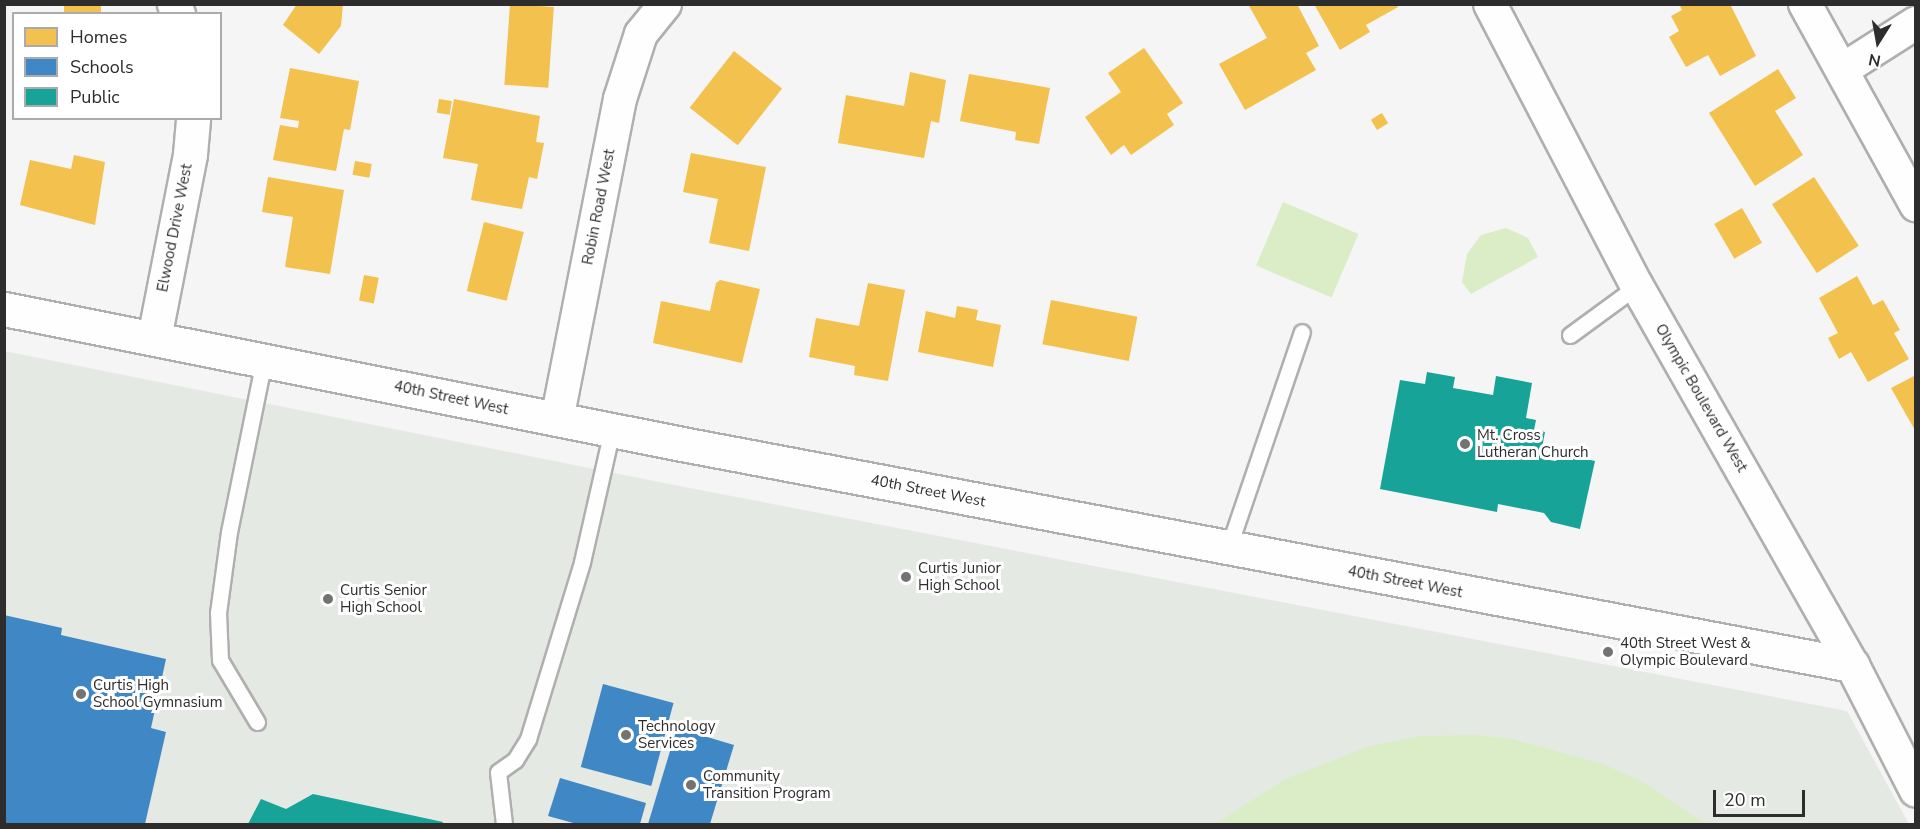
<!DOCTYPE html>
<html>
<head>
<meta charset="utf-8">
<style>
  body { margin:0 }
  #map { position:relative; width:1920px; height:829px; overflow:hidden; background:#f4f5f4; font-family:"Nunito Sans",sans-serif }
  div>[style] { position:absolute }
  .built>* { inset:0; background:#e5e9e3 }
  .green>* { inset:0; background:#dbedc7; transform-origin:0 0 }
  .homes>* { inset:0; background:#f2c14e; transform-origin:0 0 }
  .schools>* { inset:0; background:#3f88c5; transform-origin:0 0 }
  .public>* { inset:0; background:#17a398 }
  .roads { filter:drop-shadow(2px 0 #afafae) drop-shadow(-2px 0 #afafae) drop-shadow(0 2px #afafae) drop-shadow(0 -2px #afafae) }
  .lane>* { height:15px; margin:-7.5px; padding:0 7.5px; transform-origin:7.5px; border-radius:7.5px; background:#fdfefd }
  .street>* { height:32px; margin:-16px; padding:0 16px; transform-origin:16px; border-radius:16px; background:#fdfefd }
  .secondary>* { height:33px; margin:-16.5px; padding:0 16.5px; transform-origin:16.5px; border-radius:16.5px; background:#fdfefd }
  .dots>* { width:16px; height:16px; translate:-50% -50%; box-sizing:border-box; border:3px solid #fff; border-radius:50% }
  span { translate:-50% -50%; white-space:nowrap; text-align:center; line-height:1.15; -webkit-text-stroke:6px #fff; paint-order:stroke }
  .street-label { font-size:15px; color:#2c2d2c }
  .poi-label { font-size:15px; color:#2c2d2c }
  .left { translate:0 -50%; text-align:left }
  .frame { position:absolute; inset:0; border:6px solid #2c2d2c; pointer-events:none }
  .legend { position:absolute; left:12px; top:12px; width:210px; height:108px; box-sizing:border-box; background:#fff; border:2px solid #ababab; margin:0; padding:8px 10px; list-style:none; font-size:18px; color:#2c2d2c }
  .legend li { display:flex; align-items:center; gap:12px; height:30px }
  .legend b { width:30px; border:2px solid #ababab }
  .north { position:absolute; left:1848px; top:12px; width:60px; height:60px; -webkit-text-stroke:4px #fff; paint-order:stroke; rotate:191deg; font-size:16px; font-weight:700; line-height:24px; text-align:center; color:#2c2d2c }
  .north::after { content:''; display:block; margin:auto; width:21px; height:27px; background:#2c2d2c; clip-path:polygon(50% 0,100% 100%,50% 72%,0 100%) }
  .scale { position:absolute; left:1713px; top:790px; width:92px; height:27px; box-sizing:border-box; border:3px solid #2c2d2c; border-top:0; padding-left:8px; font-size:18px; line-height:21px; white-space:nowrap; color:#2c2d2c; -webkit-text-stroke:4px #fff; paint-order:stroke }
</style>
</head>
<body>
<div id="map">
  <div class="built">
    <div style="clip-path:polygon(4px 351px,674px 485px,1847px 711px,1909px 824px,5px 824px)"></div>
  </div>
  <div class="green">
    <div style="left:1283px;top:202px;width:82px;height:69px;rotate:23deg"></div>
    <div style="clip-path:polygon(1506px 228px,1528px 238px,1538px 257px,1471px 294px,1462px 282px,1467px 254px,1481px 235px)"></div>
    <div style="clip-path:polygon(1478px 735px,1512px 739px,1603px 764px,1643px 782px,1706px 824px,1215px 824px,1285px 779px,1370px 746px,1419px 736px)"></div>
  </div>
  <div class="homes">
    <div style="left:64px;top:4px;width:37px;height:10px"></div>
    <div style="clip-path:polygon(297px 4px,343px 4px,341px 26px,319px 54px,283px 25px)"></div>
    <div style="left:510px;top:4px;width:44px;height:81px;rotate:4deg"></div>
    <div style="clip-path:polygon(1248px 4px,1297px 4px,1319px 46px,1306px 53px,1316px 70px,1245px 110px,1219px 64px,1267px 38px)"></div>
    <div style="clip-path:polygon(1314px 4px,1397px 4px,1398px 7px,1366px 25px,1370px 32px,1340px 50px)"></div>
    <div style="clip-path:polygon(1679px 4px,1730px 4px,1756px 56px,1720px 76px,1708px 55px,1686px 67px,1669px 37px,1679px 31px,1671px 16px,1682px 10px)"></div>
    <div style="clip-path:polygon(1144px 48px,1183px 103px,1167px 114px,1174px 125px,1131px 155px,1124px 145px,1111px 155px,1085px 117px,1121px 92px,1108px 73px)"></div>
    <div style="left:734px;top:51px;width:61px;height:72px;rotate:38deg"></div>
    <div style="clip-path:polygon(290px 68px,359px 81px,350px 130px,344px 129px,336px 171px,273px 160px,280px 125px,298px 128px,299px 121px,280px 118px)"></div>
    <div style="clip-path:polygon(1778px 69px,1796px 98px,1775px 111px,1803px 155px,1755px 186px,1709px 113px)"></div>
    <div style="clip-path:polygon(910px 72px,946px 80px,939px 123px,931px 121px,924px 158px,838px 143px,846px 95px,904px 106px)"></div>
    <div style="clip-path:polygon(969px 74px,1050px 88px,1039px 144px,1015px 140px,1016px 132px,960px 121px)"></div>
    <div style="left:439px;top:99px;width:13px;height:14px;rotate:9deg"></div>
    <div style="clip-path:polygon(454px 99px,540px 116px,536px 142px,544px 143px,537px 179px,529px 177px,522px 209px,471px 200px,478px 164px,443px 158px)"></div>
    <div style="left:1382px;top:113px;width:12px;height:13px;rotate:59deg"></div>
    <div style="clip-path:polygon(691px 153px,766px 167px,749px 251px,709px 243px,718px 199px,683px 192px)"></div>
    <div style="clip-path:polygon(74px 155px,105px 162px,95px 225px,20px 205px,30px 160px,71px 169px)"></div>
    <div style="left:355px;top:161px;width:17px;height:14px;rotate:10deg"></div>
    <div style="clip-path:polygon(268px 177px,344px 190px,330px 274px,285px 267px,293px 217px,262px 212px)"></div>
    <div style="left:1814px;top:177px;width:82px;height:50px;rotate:57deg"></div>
    <div style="left:1742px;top:208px;width:40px;height:32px;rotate:60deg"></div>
    <div style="left:484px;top:222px;width:41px;height:71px;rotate:14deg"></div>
    <div style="left:364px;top:275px;width:15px;height:26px;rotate:11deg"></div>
    <div style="clip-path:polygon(1857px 276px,1873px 305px,1883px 300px,1900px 330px,1894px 333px,1909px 359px,1868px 382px,1851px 352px,1839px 359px,1828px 338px,1838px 333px,1819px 298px)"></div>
    <div style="clip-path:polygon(720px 280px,760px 289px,742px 363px,653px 343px,661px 301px,710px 311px,716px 283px)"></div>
    <div style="clip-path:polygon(868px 283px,905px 290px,888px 381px,854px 375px,855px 366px,809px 357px,816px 318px,859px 326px)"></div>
    <div style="left:1051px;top:300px;width:88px;height:45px;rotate:11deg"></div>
    <div style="clip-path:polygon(957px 306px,978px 310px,976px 320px,1001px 325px,993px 367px,918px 352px,926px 311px,955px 318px)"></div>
    <div style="clip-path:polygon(1916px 375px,1916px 432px,1891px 388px)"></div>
  </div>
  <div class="schools">
    <div style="clip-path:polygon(4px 615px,62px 628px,61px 635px,166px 659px,151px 728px,166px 732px,145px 824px,4px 824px)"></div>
    <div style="left:603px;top:684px;width:73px;height:86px;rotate:15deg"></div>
    <div style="clip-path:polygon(677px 728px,734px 745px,710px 824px,648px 824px)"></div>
    <div style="clip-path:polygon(560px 778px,646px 803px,640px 824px,577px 824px,548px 816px)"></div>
  </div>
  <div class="public">
    <div style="clip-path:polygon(1427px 372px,1455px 377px,1453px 388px,1493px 395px,1496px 376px,1532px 383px,1526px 418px,1536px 420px,1534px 430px,1545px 432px,1540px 458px,1555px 461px,1567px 455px,1595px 461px,1580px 529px,1551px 522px,1544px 513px,1498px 504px,1497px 512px,1380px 489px,1400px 380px,1425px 384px)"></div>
    <div style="clip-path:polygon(313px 794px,443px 822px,442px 824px,248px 824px,261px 799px,286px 809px)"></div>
  </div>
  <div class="roads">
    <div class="lane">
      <div style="left:1570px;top:335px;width:83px;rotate:-36.2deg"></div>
      <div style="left:1228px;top:549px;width:229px;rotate:-71.2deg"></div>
      <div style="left:257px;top:722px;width:72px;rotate:-120.8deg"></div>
      <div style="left:220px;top:660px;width:47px;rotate:-92.4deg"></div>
      <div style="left:218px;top:613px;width:82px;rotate:-82.3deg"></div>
      <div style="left:229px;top:532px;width:176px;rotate:-78.5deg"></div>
      <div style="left:504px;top:824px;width:52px;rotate:-96.6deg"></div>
      <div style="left:498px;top:772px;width:21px;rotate:-35deg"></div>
      <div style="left:515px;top:760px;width:25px;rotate:-58deg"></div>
      <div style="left:528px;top:739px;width:185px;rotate:-73deg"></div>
      <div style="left:582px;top:562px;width:135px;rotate:-77.2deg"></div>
    </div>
    <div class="street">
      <div style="left:1490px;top:4px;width:318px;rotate:62.5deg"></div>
      <div style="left:1637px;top:286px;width:436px;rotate:60.4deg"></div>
      <div style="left:1805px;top:4px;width:230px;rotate:61.1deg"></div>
      <div style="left:1842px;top:70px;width:88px;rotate:-32.4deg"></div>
      <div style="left:557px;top:420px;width:327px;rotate:-78.9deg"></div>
      <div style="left:620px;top:99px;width:68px;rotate:-72.1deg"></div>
      <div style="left:641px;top:34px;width:38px;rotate:-51deg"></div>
    </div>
    <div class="secondary">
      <div style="left:174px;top:4px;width:11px;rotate:68deg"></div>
      <div style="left:4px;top:309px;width:691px;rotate:11.26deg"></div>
      <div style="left:682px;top:444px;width:1191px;rotate:10.7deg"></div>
      <div style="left:1852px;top:665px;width:140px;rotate:62.9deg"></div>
      <div style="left:154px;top:338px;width:187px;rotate:-78.9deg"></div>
      <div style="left:190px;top:154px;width:36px;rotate:-85deg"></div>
    </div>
  </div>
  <div class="dots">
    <div style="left:1465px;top:444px;background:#727372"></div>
    <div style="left:906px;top:577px;background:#727372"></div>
    <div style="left:328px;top:599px;background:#727372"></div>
    <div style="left:1608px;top:652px;background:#727372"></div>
    <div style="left:81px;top:694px;background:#727372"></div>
    <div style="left:626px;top:735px;background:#727372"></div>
    <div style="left:691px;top:785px;background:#727372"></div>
  </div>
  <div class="street-label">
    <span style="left:599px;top:207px;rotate:-79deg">Robin Road West</span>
    <span style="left:175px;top:228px;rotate:-79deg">Elwood Drive West</span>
    <span style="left:451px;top:398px;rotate:12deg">40th Street West</span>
    <span style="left:1701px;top:398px;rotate:60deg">Olympic Boulevard West</span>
    <span style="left:928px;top:491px;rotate:11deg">40th Street West</span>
    <span style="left:1405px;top:582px;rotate:11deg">40th Street West</span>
  </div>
  <div class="poi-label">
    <span class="left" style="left:1477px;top:444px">Mt. Cross<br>Lutheran Church</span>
    <span class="left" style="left:918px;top:577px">Curtis Junior<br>High School</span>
    <span class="left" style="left:340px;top:599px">Curtis Senior<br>High School</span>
    <span class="left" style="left:1620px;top:652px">40th Street West &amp;<br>Olympic Boulevard</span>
    <span class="left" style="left:93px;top:694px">Curtis High<br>School Gymnasium</span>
    <span class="left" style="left:638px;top:735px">Technology<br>Services</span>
    <span class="left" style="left:703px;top:785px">Community<br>Transition Program</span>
  </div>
  <div class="frame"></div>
  <ul class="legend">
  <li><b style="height:16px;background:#f2c14e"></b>Homes</li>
  <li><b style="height:16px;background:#3f88c5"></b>Schools</li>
  <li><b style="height:16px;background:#17a398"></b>Public</li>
  </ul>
  <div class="north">N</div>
  <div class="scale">20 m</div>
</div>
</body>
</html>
